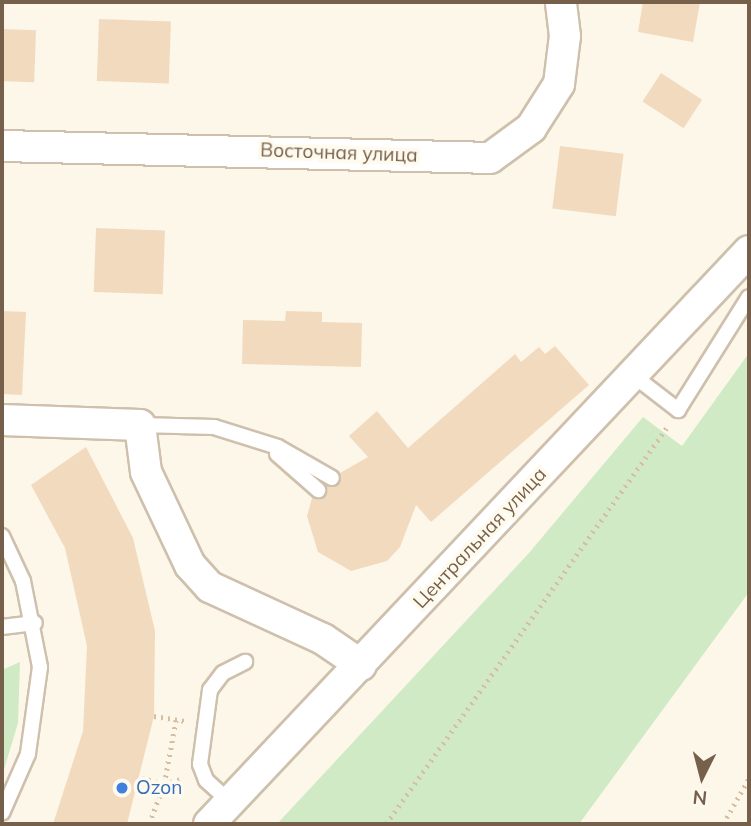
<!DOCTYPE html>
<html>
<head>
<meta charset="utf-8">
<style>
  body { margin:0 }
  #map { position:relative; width:751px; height:826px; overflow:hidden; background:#fcf7e8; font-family:Mulish,sans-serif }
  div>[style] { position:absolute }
  .green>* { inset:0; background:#d0eac6 }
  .building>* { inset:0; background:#f2dabf; transform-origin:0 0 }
  .path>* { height:4.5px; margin-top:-2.25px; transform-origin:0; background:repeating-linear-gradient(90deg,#d7bea2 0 2px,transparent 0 7px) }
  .roads { filter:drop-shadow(2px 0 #cec0ad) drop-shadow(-2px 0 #cec0ad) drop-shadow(0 2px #cec0ad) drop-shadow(0 -2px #cec0ad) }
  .service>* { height:14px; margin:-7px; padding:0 7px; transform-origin:7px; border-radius:7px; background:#fff }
  .minor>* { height:30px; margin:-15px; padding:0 15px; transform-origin:15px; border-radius:15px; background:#fff }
  .dots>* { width:19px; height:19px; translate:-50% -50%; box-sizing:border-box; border:4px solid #fffaee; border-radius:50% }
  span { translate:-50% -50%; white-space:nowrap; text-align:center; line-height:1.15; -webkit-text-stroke:7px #fffaee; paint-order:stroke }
  .street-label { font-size:19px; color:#76604b }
  .shop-label { font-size:19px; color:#366cbe }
  .left { translate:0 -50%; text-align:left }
  .frame { position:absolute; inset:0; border:4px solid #76604b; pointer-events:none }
  .north { position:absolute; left:667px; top:742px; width:70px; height:70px; -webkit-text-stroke:5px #fffaee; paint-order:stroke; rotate:186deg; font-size:19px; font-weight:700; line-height:28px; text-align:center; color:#76604b }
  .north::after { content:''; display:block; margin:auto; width:24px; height:32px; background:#76604b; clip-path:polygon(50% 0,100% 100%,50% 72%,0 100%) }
</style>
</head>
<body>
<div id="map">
  <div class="green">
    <div style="clip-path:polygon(749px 353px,749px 592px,579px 824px,277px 824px,529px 553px,643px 417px,682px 446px)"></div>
    <div style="clip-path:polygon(20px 662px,18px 723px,2px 776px,2px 670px)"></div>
  </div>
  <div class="building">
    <div style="clip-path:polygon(643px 2px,700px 2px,693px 42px,638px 32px)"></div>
    <div style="left:99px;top:19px;width:72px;height:62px;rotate:2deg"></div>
    <div style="left:2px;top:29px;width:34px;height:52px;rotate:2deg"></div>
    <div style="left:661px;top:73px;width:49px;height:34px;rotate:33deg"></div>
    <div style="left:560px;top:146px;width:64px;height:63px;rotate:7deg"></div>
    <div style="left:96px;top:228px;width:69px;height:64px;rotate:2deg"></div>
    <div style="clip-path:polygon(2px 311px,26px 312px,22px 395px,2px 394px)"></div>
    <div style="clip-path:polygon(286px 311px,322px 312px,322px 322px,362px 323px,361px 367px,242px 364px,243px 320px,285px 321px)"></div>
    <div style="clip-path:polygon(555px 346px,589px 385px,431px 522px,416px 505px,400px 547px,387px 561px,351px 571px,318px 552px,307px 516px,312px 498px,325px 497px,327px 486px,340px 483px,340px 473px,368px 457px,349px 436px,377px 411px,408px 448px,515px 354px,521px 362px,539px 347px,545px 354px)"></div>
    <div style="clip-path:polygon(86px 447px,133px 538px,155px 631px,154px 716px,127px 824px,53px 824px,83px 731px,87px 646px,65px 548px,31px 485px)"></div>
  </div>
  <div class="path">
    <div style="left:154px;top:716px;width:31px;rotate:9deg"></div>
    <div style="left:142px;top:778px;width:23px;rotate:15deg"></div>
    <div style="left:164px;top:784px;width:19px;rotate:-16deg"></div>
    <div style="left:149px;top:824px;width:43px;rotate:-69.4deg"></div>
    <div style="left:164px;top:784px;width:66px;rotate:-79.5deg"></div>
    <div style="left:386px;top:824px;width:485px;rotate:-54.7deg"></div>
    <div style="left:723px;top:824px;width:53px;rotate:-60.5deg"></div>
  </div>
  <div class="roads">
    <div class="service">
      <div style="left:634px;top:376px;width:56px;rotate:37.7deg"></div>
      <div style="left:678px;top:410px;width:133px;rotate:-57.9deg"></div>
      <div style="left:140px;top:425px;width:74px;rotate:1.5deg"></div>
      <div style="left:214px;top:427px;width:67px;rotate:17.4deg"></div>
      <div style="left:278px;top:447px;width:62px;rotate:29.9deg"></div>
      <div style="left:277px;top:454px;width:55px;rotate:41.3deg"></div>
      <div style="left:2px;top:536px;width:50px;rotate:65deg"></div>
      <div style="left:23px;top:581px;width:88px;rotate:78.8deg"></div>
      <div style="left:40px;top:667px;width:88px;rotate:97.9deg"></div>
      <div style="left:28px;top:754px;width:64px;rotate:113.8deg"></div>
      <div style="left:2px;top:627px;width:33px;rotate:-7deg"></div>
      <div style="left:229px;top:801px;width:31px;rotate:-138deg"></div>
      <div style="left:206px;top:780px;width:17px;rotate:-111deg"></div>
      <div style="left:200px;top:764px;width:75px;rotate:-82.3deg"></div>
      <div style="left:210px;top:690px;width:21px;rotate:-53deg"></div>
      <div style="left:223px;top:673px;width:25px;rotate:-27deg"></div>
    </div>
    <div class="minor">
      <div style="left:2px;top:146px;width:488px;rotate:1.4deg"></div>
      <div style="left:490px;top:158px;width:51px;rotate:-36.2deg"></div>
      <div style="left:531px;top:128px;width:52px;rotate:-57.5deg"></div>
      <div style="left:559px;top:84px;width:48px;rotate:-82.9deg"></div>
      <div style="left:565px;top:36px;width:34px;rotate:-97deg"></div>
      <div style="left:2px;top:420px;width:138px;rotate:2.1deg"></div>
      <div style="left:140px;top:425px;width:47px;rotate:82.7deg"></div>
      <div style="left:146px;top:472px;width:103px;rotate:64.7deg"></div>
      <div style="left:190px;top:565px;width:30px;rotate:48deg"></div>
      <div style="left:210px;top:587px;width:124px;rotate:24.7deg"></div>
      <div style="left:323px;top:639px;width:46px;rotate:34.4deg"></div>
      <div style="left:209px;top:824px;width:787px;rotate:-46.7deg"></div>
    </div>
  </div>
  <div class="dots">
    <div style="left:122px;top:788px;background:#3f7fe0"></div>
  </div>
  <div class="street-label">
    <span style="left:339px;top:153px;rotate:2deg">Восточная улица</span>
    <span style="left:480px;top:538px;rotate:-47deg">Центральная улица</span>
  </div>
  <div class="shop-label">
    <span class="left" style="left:136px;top:788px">Ozon</span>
  </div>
  <div class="frame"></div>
  <div class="north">N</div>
</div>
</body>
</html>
